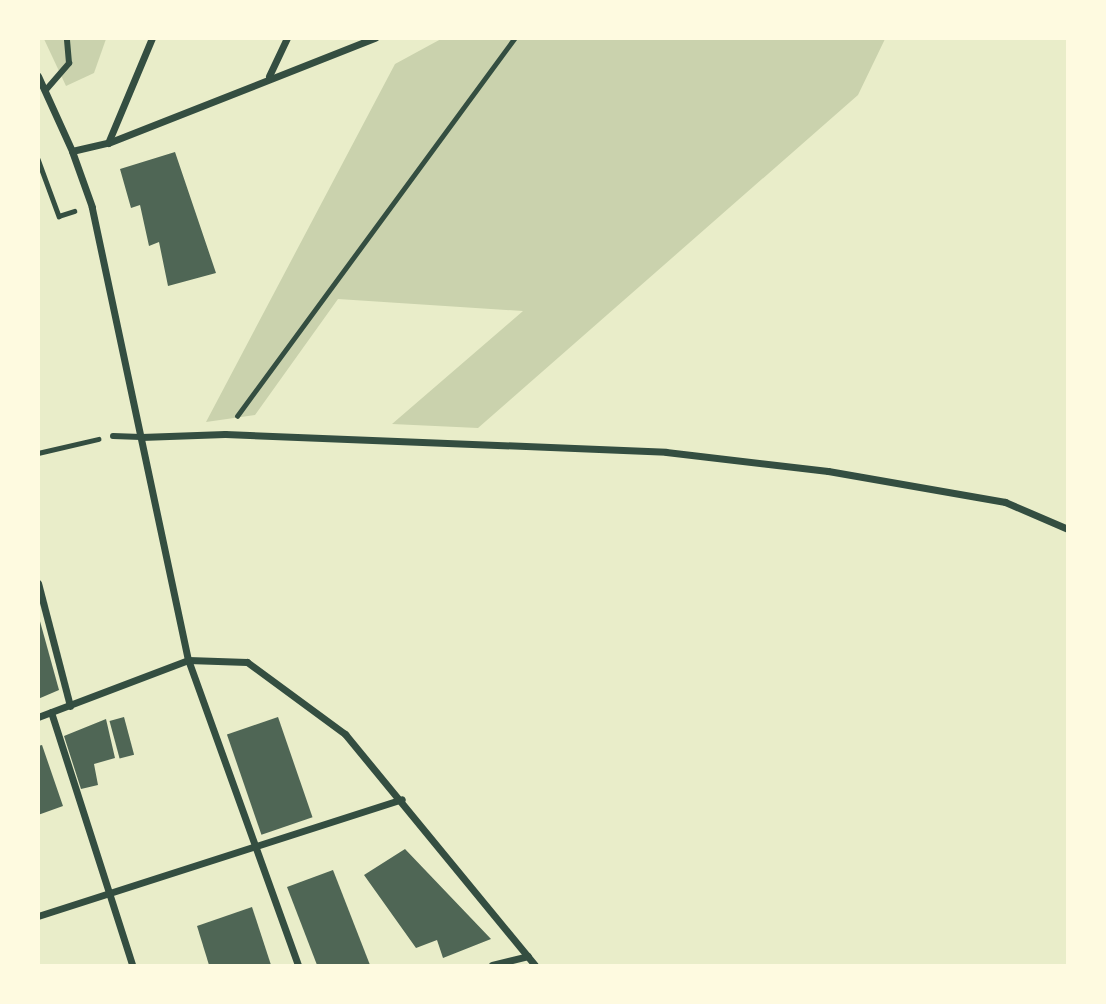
<!DOCTYPE html>
<html>
<head>
<meta charset="utf-8">
<style>
  body { margin:0 }
  #map { position:relative; width:1106px; height:1004px; overflow:hidden; background:#e9edc9; font-family:Ubuntu,sans-serif }
  div>[style] { position:absolute }
  .green>* { inset:0; background:#cad2ad }
  .building>* { inset:0; background:#4f6655; transform-origin:0 0 }
  .path>* { height:4.5px; margin:-2.25px; padding:0 2.25px; transform-origin:2.25px; border-radius:2.25px; background:#344e41 }
  .pedestrian>* { height:6px; margin:-3px; padding:0 3px; transform-origin:3px; border-radius:3px; background:#344e41 }
  .minor>* { height:7px; margin:-3.5px; padding:0 3.5px; transform-origin:3.5px; border-radius:3.5px; background:#344e41 }
  span { translate:-50% -50%; white-space:nowrap; text-align:center; line-height:1.15; -webkit-text-stroke:6px #fefae0; paint-order:stroke }
  .frame { position:absolute; inset:0; border:40px solid #fefae0; pointer-events:none }
</style>
</head>
<body>
<div id="map">
  <div class="green">
    <div style="clip-path:polygon(44px 39px,106px 39px,94px 73px,66px 86px)"></div>
    <div style="clip-path:polygon(441px 39px,885px 39px,858px 95px,478px 428px,392px 424px,523px 311px,338px 299px,255px 415px,206px 422px,395px 64px)"></div>
  </div>
  <div class="building">
    <div style="clip-path:polygon(175px 152px,216px 273px,168px 286px,159px 242px,149px 246px,140px 205px,131px 208px,120px 169px)"></div>
    <div style="clip-path:polygon(38px 614px,59px 690px,38px 699px)"></div>
    <div style="left:124px;top:717px;width:39px;height:15px;rotate:75deg"></div>
    <div style="left:278px;top:717px;width:106px;height:54px;rotate:71deg"></div>
    <div style="clip-path:polygon(106px 719px,115px 758px,94px 764px,98px 785px,81px 789px,64px 736px)"></div>
    <div style="clip-path:polygon(42px 745px,63px 806px,38px 815px,38px 746px)"></div>
    <div style="clip-path:polygon(405px 849px,491px 939px,443px 958px,437px 940px,416px 948px,364px 875px)"></div>
    <div style="clip-path:polygon(333px 870px,370px 965px,317px 965px,287px 887px)"></div>
    <div style="clip-path:polygon(252px 907px,271px 965px,209px 965px,197px 926px)"></div>
  </div>
  <div class="path">
    <div style="left:38px;top:159px;width:61px;rotate:69.8deg"></div>
    <div style="left:59px;top:216px;width:16px;rotate:-18deg"></div>
    <div style="left:237px;top:416px;width:469px;rotate:-53.7deg"></div>
    <div style="left:38px;top:453px;width:62px;rotate:-13.1deg"></div>
  </div>
  <div class="pedestrian">
    <div style="left:45px;top:91px;width:37px;rotate:-49deg"></div>
    <div style="left:69px;top:63px;width:25px;rotate:-95deg"></div>
    <div style="left:113px;top:436px;width:28px;rotate:2deg"></div>
  </div>
  <div class="minor">
    <div style="left:38px;top:76px;width:82px;rotate:65.6deg"></div>
    <div style="left:269px;top:76px;width:42px;rotate:-64.7deg"></div>
    <div style="left:108px;top:143px;width:114px;rotate:-67.3deg"></div>
    <div style="left:141px;top:437px;width:84px;rotate:-2deg"></div>
    <div style="left:225px;top:434px;width:441px;rotate:2.3deg"></div>
    <div style="left:666px;top:452px;width:163px;rotate:6.7deg"></div>
    <div style="left:828px;top:471px;width:180px;rotate:9.9deg"></div>
    <div style="left:1005px;top:502px;width:69px;rotate:23.2deg"></div>
    <div style="left:38px;top:583px;width:127px;rotate:75.4deg"></div>
    <div style="left:51px;top:712px;width:266px;rotate:72.2deg"></div>
    <div style="left:38px;top:717px;width:160px;rotate:-20.8deg"></div>
    <div style="left:188px;top:660px;width:59px;rotate:1.9deg"></div>
    <div style="left:247px;top:662px;width:122px;rotate:36.3deg"></div>
    <div style="left:345px;top:734px;width:299px;rotate:50.6deg"></div>
    <div style="left:38px;top:916px;width:382px;rotate:-17.8deg"></div>
    <div style="left:298px;top:965px;width:324px;rotate:-109.8deg"></div>
    <div style="left:188px;top:660px;width:463px;rotate:-102deg"></div>
    <div style="left:92px;top:207px;width:59px;rotate:-109.7deg"></div>
    <div style="left:72px;top:151px;width:37px;rotate:-13deg"></div>
    <div style="left:108px;top:143px;width:287px;rotate:-21.5deg"></div>
    <div style="left:492px;top:965px;width:37px;rotate:-14deg"></div>
  </div>
  <div class="frame"></div>
</div>
</body>
</html>
